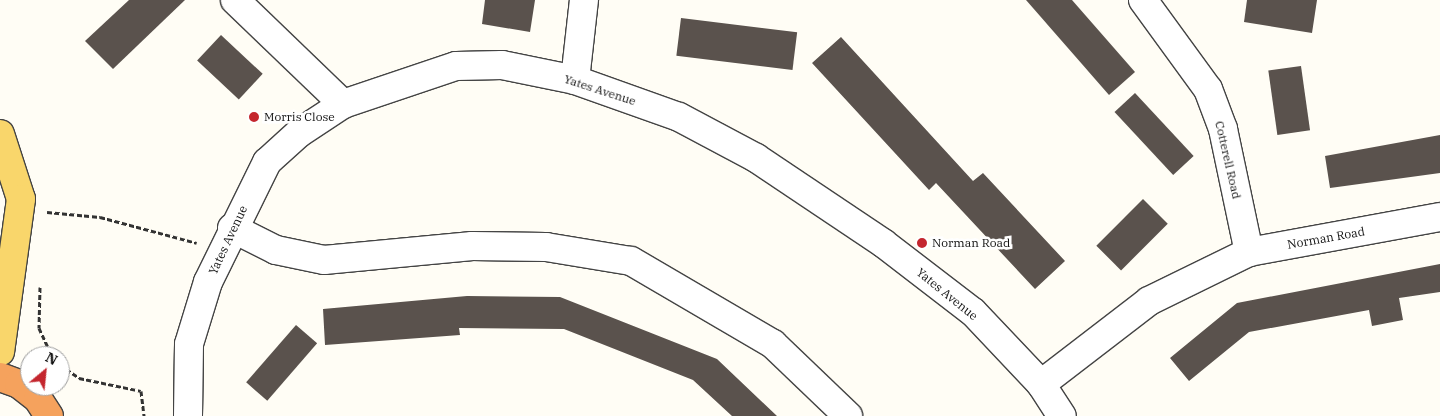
<!DOCTYPE html>
<html>
<head>
<meta charset="utf-8">
<style>
  body { margin:0 }
  #map { position:relative; width:1440px; height:416px; overflow:hidden; background:#fffdf5; font-family:"IBM Plex Serif",serif }
  div>[style] { position:absolute }
  .building>* { inset:0; background:#5a524d; transform-origin:0 0 }
  .path>* { height:3px; margin-top:-1.5px; transform-origin:0; background:repeating-linear-gradient(90deg,#333 0 5px,transparent 0 7.5px) }
  .roads { filter:drop-shadow(1px 0 #444) drop-shadow(-1px 0 #444) drop-shadow(0 1px #444) drop-shadow(0 -1px #444) }
  .minor>* { height:28px; margin:-14px; padding:0 14px; transform-origin:14px; border-radius:14px; background:#fff }
  .major>* { height:28px; margin:-14px; padding:0 14px; transform-origin:14px; border-radius:14px; background:#f9d66b }
  .highway>* { height:28px; margin:-14px; padding:0 14px; transform-origin:14px; border-radius:14px; background:#f5a25d }
  .dots>* { width:14px; height:14px; translate:-50% -50%; box-sizing:border-box; border:2px solid #fff; border-radius:50% }
  span { translate:-50% -50%; white-space:nowrap; text-align:center; line-height:1.15; -webkit-text-stroke:5px #fff; paint-order:stroke }
  .street-label { font-size:12px; color:#111 }
  .poi-label { font-size:12px; color:#111 }
  .left { translate:0 -50%; text-align:left }
  .north { position:absolute; left:20px; top:346px; width:50px; height:50px; box-sizing:border-box; background:#fff; border:1px solid #a0a0a0; border-radius:50%; rotate:28deg; font-size:14px; font-weight:700; line-height:20px; text-align:center; color:#111 }
  .north::after { content:''; display:block; margin:auto; width:18px; height:22px; background:#c4262e; clip-path:polygon(50% 0,100% 100%,50% 72%,0 100%) }
</style>
</head>
<body>
<div id="map">
  <div class="building">
    <div style="clip-path:polygon(129px 0,185px 0,113px 69px,85px 41px)"></div>
    <div style="clip-path:polygon(485px 0,535px 0,530px 32px,482px 24px)"></div>
    <div style="clip-path:polygon(1026px 0,1072px 0,1135px 72px,1109px 95px)"></div>
    <div style="clip-path:polygon(1247px 0,1317px 0,1312px 33px,1244px 22px)"></div>
    <div style="left:681px;top:18px;width:117px;height:38px;rotate:7deg"></div>
    <div style="left:221px;top:35px;width:57px;height:35px;rotate:43deg"></div>
    <div style="clip-path:polygon(841px 37px,973px 181px,983px 173px,1065px 261px,1035px 289px,936px 183px,929px 190px,812px 63px)"></div>
    <div style="left:1301px;top:66px;width:65px;height:33px;rotate:82deg"></div>
    <div style="left:1135px;top:93px;width:86px;height:28px;rotate:47deg"></div>
    <div style="clip-path:polygon(1440px 135px,1440px 173px,1330px 188px,1325px 156px)"></div>
    <div style="left:1143px;top:199px;width:35px;height:66px;rotate:45deg"></div>
    <div style="clip-path:polygon(1440px 264px,1440px 292px,1399px 298px,1403px 320px,1372px 326px,1369px 310px,1249px 332px,1189px 381px,1170px 358px,1237px 303px)"></div>
    <div style="clip-path:polygon(467px 296px,560px 297px,717px 359px,777px 416px,732px 416px,693px 380px,564px 329px,459px 328px,460px 335px,325px 345px,323px 309px)"></div>
    <div style="left:296px;top:325px;width:28px;height:76px;rotate:41deg"></div>
  </div>
  <div class="path">
    <div style="left:47px;top:212px;width:53px;rotate:5.4deg"></div>
    <div style="left:100px;top:217px;width:100px;rotate:15deg"></div>
    <div style="left:40px;top:287px;width:41px;rotate:91.4deg"></div>
    <div style="left:39px;top:328px;width:31px;rotate:65deg"></div>
    <div style="left:60px;top:365px;width:23px;rotate:34deg"></div>
    <div style="left:79px;top:378px;width:63px;rotate:11.8deg"></div>
    <div style="left:141px;top:391px;width:25px;rotate:83deg"></div>
  </div>
  <div class="roads">
    <div class="minor">
      <div style="left:235px;top:0;width:150px;rotate:43.9deg"></div>
      <div style="left:1143px;top:0;width:110px;rotate:53.9deg"></div>
      <div style="left:1208px;top:89px;width:43px;rotate:69.4deg"></div>
      <div style="left:1223px;top:129px;width:126px;rotate:78.1deg"></div>
      <div style="left:575px;top:80px;width:81px;rotate:-83.6deg"></div>
      <div style="left:232px;top:228px;width:49px;rotate:26.6deg"></div>
      <div style="left:276px;top:250px;width:49px;rotate:11.8deg"></div>
      <div style="left:324px;top:260px;width:149px;rotate:-5.4deg"></div>
      <div style="left:472px;top:246px;width:74px;rotate:0.8deg"></div>
      <div style="left:546px;top:247px;width:86px;rotate:9.4deg"></div>
      <div style="left:631px;top:261px;width:164px;rotate:30.3deg"></div>
      <div style="left:773px;top:344px;width:104px;rotate:43.8deg"></div>
      <div style="left:1041px;top:384px;width:136px;rotate:-37.5deg"></div>
      <div style="left:1149px;top:301px;width:111px;rotate:-26.1deg"></div>
      <div style="left:1249px;top:252px;width:194px;rotate:-10.4deg"></div>
      <div style="left:188px;top:416px;width:72px;rotate:-89.2deg"></div>
      <div style="left:189px;top:344px;width:65px;rotate:-73deg"></div>
      <div style="left:208px;top:282px;width:134px;rotate:-63.8deg"></div>
      <div style="left:267px;top:162px;width:43px;rotate:-42.2deg"></div>
      <div style="left:299px;top:133px;width:53px;rotate:-33.4deg"></div>
      <div style="left:343px;top:104px;width:119px;rotate:-18.6deg"></div>
      <div style="left:456px;top:66px;width:46px;rotate:-1.2deg"></div>
      <div style="left:502px;top:65px;width:75px;rotate:11.6deg"></div>
      <div style="left:575px;top:80px;width:110px;rotate:19.6deg"></div>
      <div style="left:679px;top:117px;width:87px;rotate:28deg"></div>
      <div style="left:756px;top:158px;width:153px;rotate:33.8deg"></div>
      <div style="left:883px;top:243px;width:113px;rotate:37.5deg"></div>
      <div style="left:973px;top:312px;width:99px;rotate:46.6deg"></div>
      <div style="left:1041px;top:384px;width:38px;rotate:57deg"></div>
    </div>
    <div class="major">
      <div style="left:0;top:134px;width:68px;rotate:72.1deg"></div>
      <div style="left:21px;top:199px;width:154px;rotate:97.8deg"></div>
    </div>
    <div class="highway">
      <div style="left:0;top:377px;width:20px;rotate:20deg"></div>
      <div style="left:19px;top:384px;width:24px;rotate:38deg"></div>
      <div style="left:38px;top:399px;width:20px;rotate:57deg"></div>
    </div>
  </div>
  <div class="dots">
    <div style="left:254px;top:117px;background:#c4262e"></div>
    <div style="left:922px;top:243px;background:#c4262e"></div>
  </div>
  <div class="street-label">
    <span style="left:600px;top:90px;rotate:18deg">Yates Avenue</span>
    <span style="left:1228px;top:160px;rotate:77deg">Cotterell Road</span>
    <span style="left:1326px;top:238px;rotate:-10deg">Norman Road</span>
    <span style="left:228px;top:240px;rotate:-65deg">Yates Avenue</span>
    <span style="left:947px;top:294px;rotate:39deg">Yates Avenue</span>
  </div>
  <div class="poi-label">
    <span class="left" style="left:264px;top:117px">Morris Close</span>
    <span class="left" style="left:932px;top:243px">Norman Road</span>
  </div>
  <div class="north">N</div>
</div>
</body>
</html>
